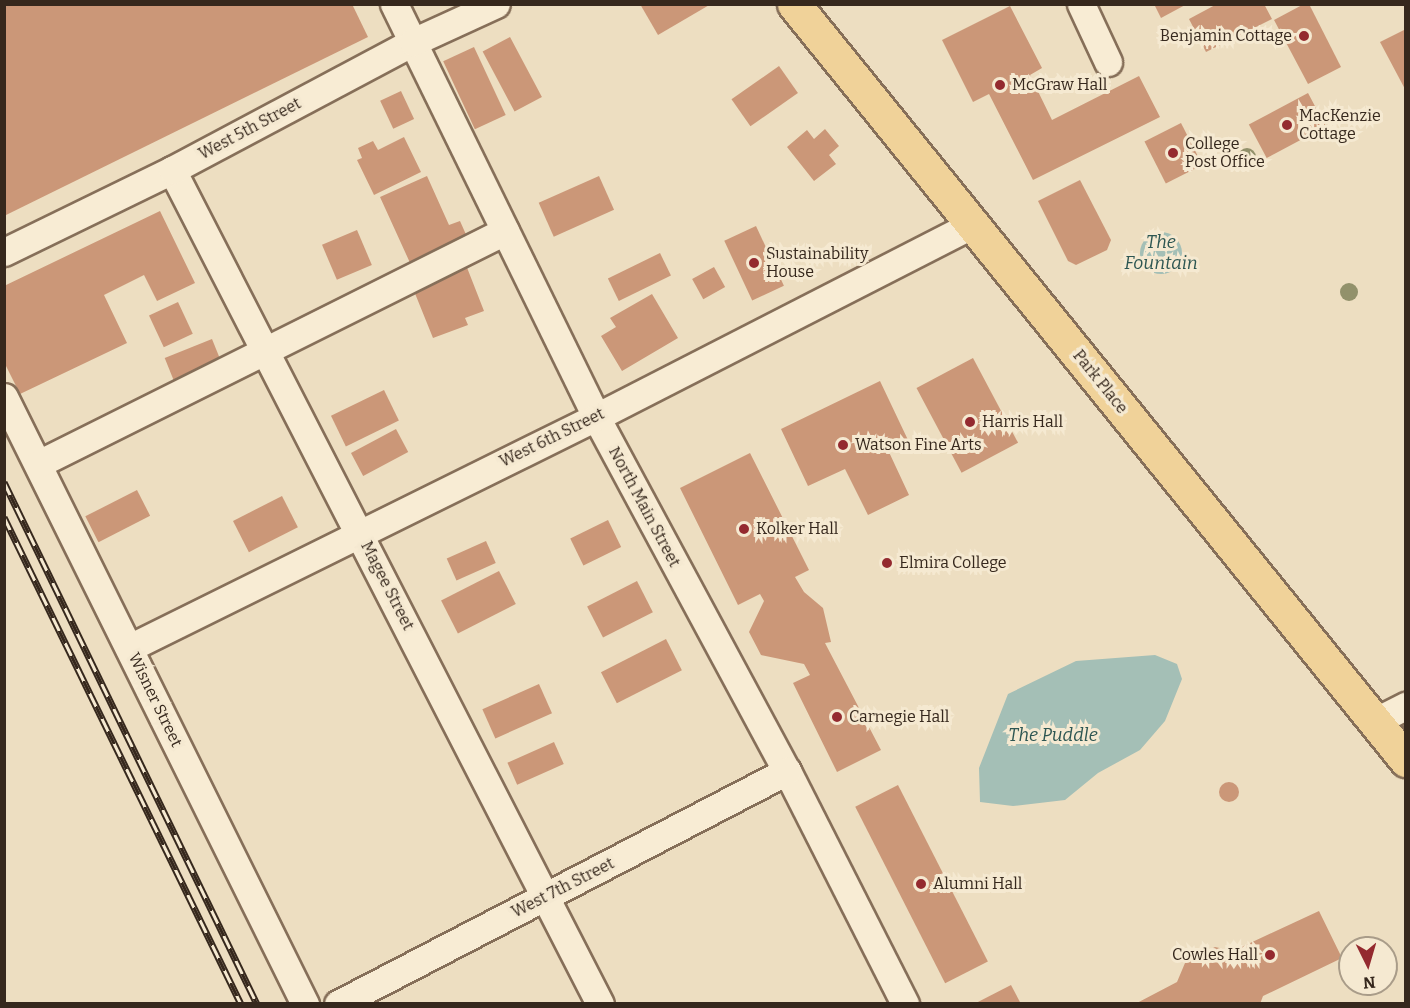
<!DOCTYPE html>
<html>
<head>
<meta charset="utf-8">
<style>
  body { margin:0 }
  #map { position:relative; width:1410px; height:1008px; overflow:hidden; background:#eddec1; font-family:Bitter,serif }
  div>[style] { position:absolute }
  .water>* { inset:0; background:#a4bfb6 }
  .round { border-radius:50% }
  .building>* { inset:0; background:#cb9778; transform-origin:0 0 }
  .roads { filter:drop-shadow(2px 0 #866f59) drop-shadow(-2px 0 #866f59) drop-shadow(0 2px #866f59) drop-shadow(0 -2px #866f59) }
  .minor>* { height:27px; margin:-13.5px; padding:0 13.5px; transform-origin:13.5px; border-radius:13.5px; background:#f8ecd4 }
  .major>* { height:33px; margin:-16.5px; padding:0 16.5px; transform-origin:16.5px; border-radius:16.5px; background:#f0d299 }
  .rail>* { height:7px; margin-top:-3.5px; transform-origin:0; background:repeating-linear-gradient(90deg,#f5e9d1 0 14px,#36281d 0 28px); box-sizing:border-box; border-block:2px solid #36281d }
  .trees>* { width:18px; height:18px; margin:-9px; border-radius:50%; background:#92916b }
  .dots>* { width:16px; height:16px; translate:-50% -50%; box-sizing:border-box; border:3px solid #f5e9d1; border-radius:50% }
  span { translate:-50% -50%; white-space:nowrap; text-align:center; line-height:1.15; -webkit-text-stroke:6px #f5e9d1; paint-order:stroke }
  .poi-label { font-size:16px; color:#36281d }
  .right { translate:-100% -50%; text-align:right }
  .left { translate:0 -50%; text-align:left }
  .street-label { font-size:16px; color:#36281d }
  .water-label { font-size:18px; color:#2d5652; font-style:italic }
  .frame { position:absolute; inset:0; border:6px solid #36281d; pointer-events:none }
  .north { position:absolute; left:1338px; top:936px; width:60px; height:60px; box-sizing:border-box; background:#f5e9d1; border:2px solid #a99c89; border-radius:50%; rotate:175deg; font-size:16px; font-weight:700; line-height:24px; text-align:center; color:#36281d }
  .north::after { content:''; display:block; margin:auto; width:21px; height:27px; background:#942a2f; clip-path:polygon(50% 0,100% 100%,50% 72%,0 100%) }
</style>
</head>
<body>
<div id="map">
  <div class="water">
    <div class="round" style="left:1140px;top:232px;width:42px;height:42px"></div>
    <div style="clip-path:polygon(1155px 655px,1177px 664px,1182px 679px,1165px 721px,1140px 750px,1098px 773px,1065px 800px,1013px 806px,980px 802px,979px 768px,1008px 694px,1076px 661px)"></div>
  </div>
  <div class="building">
    <div style="clip-path:polygon(4px 4px,352px 4px,368px 37px,4px 216px)"></div>
    <div style="clip-path:polygon(640px 4px,711px 4px,658px 35px)"></div>
    <div style="clip-path:polygon(1154px 4px,1187px 4px,1161px 18px)"></div>
    <div style="clip-path:polygon(1217px 4px,1264px 4px,1272px 19px,1206px 52px,1189px 19px)"></div>
    <div style="clip-path:polygon(1304px 4px,1309px 4px,1341px 67px,1308px 84px,1274px 20px)"></div>
    <div style="clip-path:polygon(1010px 6px,1042px 68px,1030px 75px,1052px 120px,1139px 76px,1160px 117px,1033px 180px,989px 94px,973px 102px,942px 40px)"></div>
    <div style="clip-path:polygon(1406px 29px,1406px 91px,1380px 42px)"></div>
    <div style="left:510px;top:37px;width:68px;height:31px;rotate:62deg"></div>
    <div style="left:474px;top:47px;width:75px;height:34px;rotate:65deg"></div>
    <div style="left:779px;top:66px;width:33px;height:58px;rotate:55deg"></div>
    <div style="left:401px;top:91px;width:31px;height:23px;rotate:65deg"></div>
    <div style="left:1308px;top:93px;width:38px;height:67px;rotate:62deg"></div>
    <div style="left:1181px;top:123px;width:47px;height:41px;rotate:63deg"></div>
    <div style="clip-path:polygon(825px 129px,839px 146px,829px 155px,836px 164px,814px 181px,787px 147px,807px 130px,814px 139px)"></div>
    <div style="clip-path:polygon(404px 137px,421px 172px,374px 195px,357px 160px,362px 158px,358px 148px,373px 141px,378px 150px)"></div>
    <div style="clip-path:polygon(427px 176px,449px 225px,460px 221px,468px 239px,411px 265px,380px 197px)"></div>
    <div style="left:599px;top:176px;width:37px;height:66px;rotate:66deg"></div>
    <div style="clip-path:polygon(1080px 180px,1111px 240px,1107px 250px,1076px 265px,1068px 261px,1038px 201px)"></div>
    <div style="clip-path:polygon(160px 211px,195px 283px,157px 301px,144px 275px,104px 295px,127px 343px,20px 394px,4px 362px,4px 286px)"></div>
    <div style="left:756px;top:226px;width:66px;height:35px;rotate:65deg"></div>
    <div style="left:357px;top:230px;width:38px;height:38px;rotate:67deg"></div>
    <div style="left:660px;top:253px;width:25px;height:58px;rotate:64deg"></div>
    <div style="clip-path:polygon(466px 265px,484px 311px,465px 318px,468px 325px,433px 338px,412px 286px)"></div>
    <div style="left:714px;top:267px;width:23px;height:25px;rotate:61deg"></div>
    <div style="clip-path:polygon(652px 294px,678px 338px,622px 371px,601px 336px,616px 327px,610px 318px)"></div>
    <div style="left:178px;top:302px;width:35px;height:32px;rotate:65deg"></div>
    <div style="left:212px;top:339px;width:29px;height:51px;rotate:68deg"></div>
    <div style="left:973px;top:358px;width:96px;height:64px;rotate:62deg"></div>
    <div style="clip-path:polygon(880px 381px,908px 440px,888px 450px,909px 495px,868px 515px,845px 469px,808px 486px,781px 429px)"></div>
    <div style="left:384px;top:390px;width:34px;height:59px;rotate:64deg"></div>
    <div style="left:396px;top:429px;width:26px;height:51px;rotate:62deg"></div>
    <div style="clip-path:polygon(750px 453px,809px 570px,795px 577px,804px 592px,823px 608px,831px 642px,825px 643px,881px 750px,837px 772px,793px 683px,810px 675px,804px 664px,761px 655px,749px 632px,764px 601px,760px 594px,738px 605px,680px 488px)"></div>
    <div style="left:137px;top:490px;width:29px;height:58px;rotate:63deg"></div>
    <div style="left:282px;top:496px;width:35px;height:55px;rotate:63deg"></div>
    <div style="left:608px;top:520px;width:30px;height:42px;rotate:64deg"></div>
    <div style="left:486px;top:541px;width:24px;height:43px;rotate:66deg"></div>
    <div style="left:499px;top:571px;width:37px;height:65px;rotate:63deg"></div>
    <div style="left:637px;top:581px;width:35px;height:56px;rotate:63deg"></div>
    <div style="left:666px;top:639px;width:35px;height:73px;rotate:63deg"></div>
    <div style="left:539px;top:684px;width:32px;height:62px;rotate:66deg"></div>
    <div style="left:554px;top:742px;width:24px;height:51px;rotate:66deg"></div>
    <div class="round" style="left:1219px;top:782px;width:20px;height:20px"></div>
    <div style="left:898px;top:785px;width:198px;height:48px;rotate:63deg"></div>
    <div style="clip-path:polygon(1319px 911px,1342px 958px,1263px 996px,1260px 1004px,1135px 1004px,1177px 982px,1185px 963px,1215px 947px,1233px 951px)"></div>
    <div style="clip-path:polygon(1011px 985px,1021px 1004px,974px 1004px)"></div>
  </div>
  <div class="roads">
    <div class="minor">
      <div style="left:394px;top:4px;width:460px;rotate:63.9deg"></div>
      <div style="left:596px;top:417px;width:402px;rotate:61.7deg"></div>
      <div style="left:787px;top:771px;width:261px;rotate:63.1deg"></div>
      <div style="left:1081px;top:4px;width:64px;rotate:65deg"></div>
      <div style="left:172px;top:170px;width:937px;rotate:62.83deg"></div>
      <div style="left:4px;top:252px;width:187px;rotate:-26deg"></div>
      <div style="left:172px;top:170px;width:273px;rotate:-28deg"></div>
      <div style="left:413px;top:42px;width:91px;rotate:-24.6deg"></div>
      <div style="left:4px;top:397px;width:678px;rotate:63.62deg"></div>
      <div style="left:38px;top:464px;width:522px;rotate:-26.52deg"></div>
      <div style="left:129px;top:648px;width:521px;rotate:-26.32deg"></div>
      <div style="left:596px;top:417px;width:422px;rotate:-27.1deg"></div>
      <div style="left:1374px;top:722px;width:36px;rotate:-27deg"></div>
      <div style="left:338px;top:1004px;width:506px;rotate:-27.43deg"></div>
    </div>
    <div class="major">
      <div style="left:794px;top:4px;width:973px;rotate:51.01deg"></div>
    </div>
  </div>
  <div class="rail">
    <div style="left:4px;top:482px;width:580px;rotate:64.14deg"></div>
    <div style="left:4px;top:517px;width:542px;rotate:64.05deg"></div>
  </div>
  <div class="trees">
    <div style="left:1247px;top:157px"></div>
    <div style="left:1349px;top:292px"></div>
  </div>
  <div class="dots">
    <div style="left:1304px;top:36px;background:#942a2f"></div>
    <div style="left:1000px;top:85px;background:#942a2f"></div>
    <div style="left:1287px;top:125px;background:#942a2f"></div>
    <div style="left:1173px;top:153px;background:#942a2f"></div>
    <div style="left:754px;top:263px;background:#942a2f"></div>
    <div style="left:970px;top:422px;background:#942a2f"></div>
    <div style="left:843px;top:445px;background:#942a2f"></div>
    <div style="left:744px;top:529px;background:#942a2f"></div>
    <div style="left:887px;top:563px;background:#942a2f"></div>
    <div style="left:837px;top:717px;background:#942a2f"></div>
    <div style="left:921px;top:884px;background:#942a2f"></div>
    <div style="left:1270px;top:955px;background:#942a2f"></div>
  </div>
  <div class="poi-label">
    <span class="right" style="left:1292px;top:36px">Benjamin Cottage</span>
    <span class="left" style="left:1012px;top:85px">McGraw Hall</span>
    <span class="left" style="left:1299px;top:125px">MacKenzie<br>Cottage</span>
    <span class="left" style="left:1185px;top:153px">College<br>Post Office</span>
    <span class="left" style="left:766px;top:263px">Sustainability<br>House</span>
    <span class="left" style="left:982px;top:422px">Harris Hall</span>
    <span class="left" style="left:855px;top:445px">Watson Fine Arts</span>
    <span class="left" style="left:756px;top:529px">Kolker Hall</span>
    <span class="left" style="left:899px;top:563px">Elmira College</span>
    <span class="left" style="left:849px;top:717px">Carnegie Hall</span>
    <span class="left" style="left:933px;top:884px">Alumni Hall</span>
    <span class="right" style="left:1258px;top:955px">Cowles Hall</span>
  </div>
  <div class="street-label">
    <span style="left:250px;top:129px;rotate:-28deg">West 5th Street</span>
    <span style="left:1100px;top:382px;rotate:51deg">Park Place</span>
    <span style="left:552px;top:438px;rotate:-26deg">West 6th Street</span>
    <span style="left:644px;top:507px;rotate:62deg">North Main Street</span>
    <span style="left:387px;top:586px;rotate:63deg">Magee Street</span>
    <span style="left:155px;top:700px;rotate:64deg">Wisner Street</span>
    <span style="left:563px;top:888px;rotate:-27deg">West 7th Street</span>
  </div>
  <div class="water-label">
    <span style="left:1161px;top:253px">The<br>Fountain</span>
    <span style="left:1053px;top:735px">The Puddle</span>
  </div>
  <div class="frame"></div>
  <div class="north">N</div>
</div>
</body>
</html>
